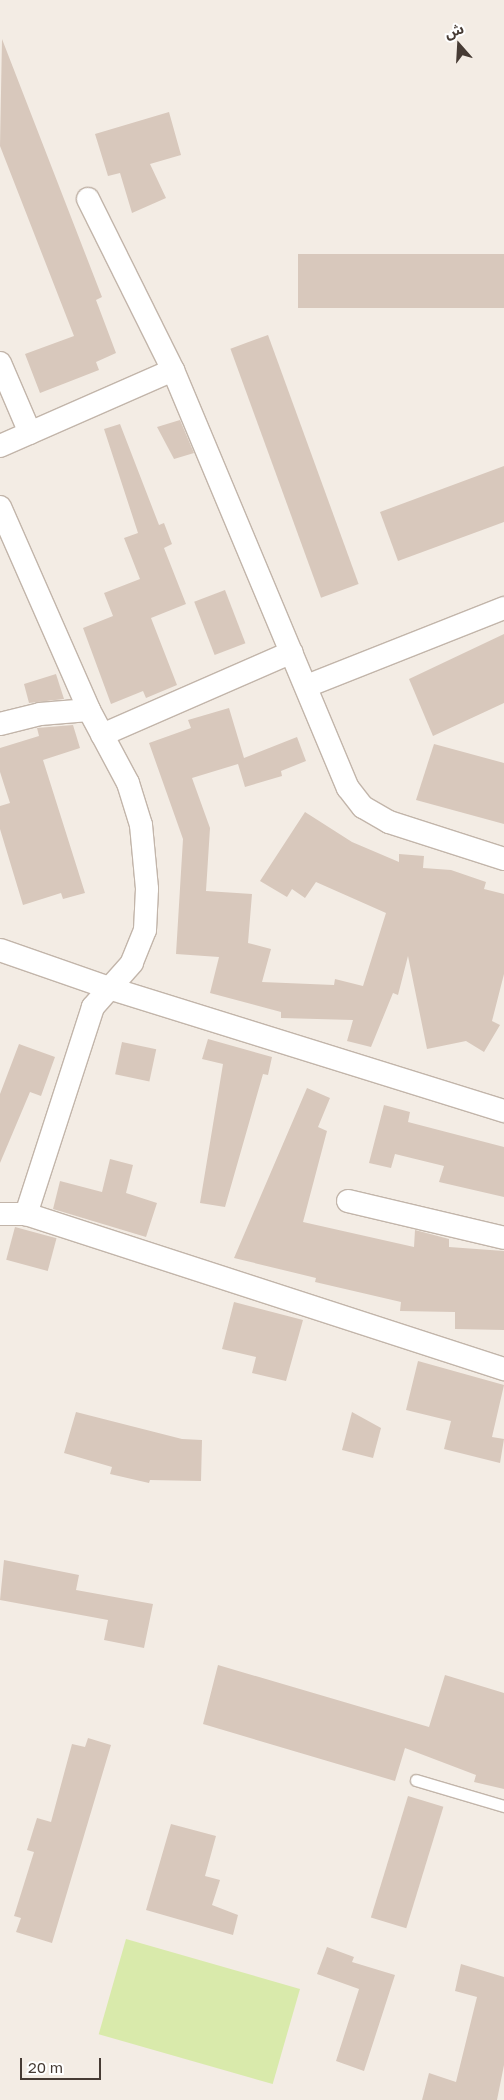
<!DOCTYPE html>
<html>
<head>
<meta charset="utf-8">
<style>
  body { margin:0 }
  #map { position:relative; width:504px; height:2100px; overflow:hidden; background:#f3ece4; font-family:"Golos Text","Noto Sans Arabic",sans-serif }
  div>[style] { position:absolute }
  .green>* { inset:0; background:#d9eaab; transform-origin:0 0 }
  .building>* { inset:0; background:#d8c8bc; transform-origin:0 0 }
  .roads { filter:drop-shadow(1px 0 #c2b5aa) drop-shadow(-1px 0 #c2b5aa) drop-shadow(0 1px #c2b5aa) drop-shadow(0 -1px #c2b5aa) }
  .lane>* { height:11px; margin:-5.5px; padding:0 5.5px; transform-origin:5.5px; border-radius:5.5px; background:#fff }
  .street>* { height:22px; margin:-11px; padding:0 11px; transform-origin:11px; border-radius:11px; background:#fff }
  span { translate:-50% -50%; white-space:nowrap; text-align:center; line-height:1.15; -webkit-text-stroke:4px #fff; paint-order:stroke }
  .north { position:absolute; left:434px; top:20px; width:50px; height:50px; -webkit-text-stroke:4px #fff; paint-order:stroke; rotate:341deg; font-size:14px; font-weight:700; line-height:20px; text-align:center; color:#463b34 }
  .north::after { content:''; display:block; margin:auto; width:18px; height:22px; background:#463b34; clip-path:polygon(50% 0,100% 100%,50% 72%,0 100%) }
  .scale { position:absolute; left:20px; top:2058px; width:81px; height:22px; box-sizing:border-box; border:2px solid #463b34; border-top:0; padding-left:6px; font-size:15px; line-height:18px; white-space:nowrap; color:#463b34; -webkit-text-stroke:4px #fff; paint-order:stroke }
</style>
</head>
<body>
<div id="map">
  <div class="green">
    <div style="left:126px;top:1939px;width:181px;height:99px;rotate:16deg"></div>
  </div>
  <div class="building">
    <div style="clip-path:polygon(2px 39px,102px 297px,96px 300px,116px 353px,96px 362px,99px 370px,40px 393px,25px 354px,74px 336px,0 146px)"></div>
    <div style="clip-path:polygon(169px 112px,181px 155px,150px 164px,166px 198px,132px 213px,120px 173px,108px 176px,95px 134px)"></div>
    <div style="left:504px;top:254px;width:54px;height:206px;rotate:90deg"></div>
    <div style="left:268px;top:335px;width:265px;height:40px;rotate:70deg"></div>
    <div style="clip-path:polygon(180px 420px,194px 453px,174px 459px,157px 427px)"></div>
    <div style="clip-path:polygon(120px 424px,159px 525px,164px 523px,172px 544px,164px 548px,186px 604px,151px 618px,177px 685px,146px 698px,143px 691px,111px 704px,83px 628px,113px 616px,104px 593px,140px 579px,124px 538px,138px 533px,104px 429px)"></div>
    <div style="clip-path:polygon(504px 466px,504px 522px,398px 561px,380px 512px)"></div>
    <div style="left:225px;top:590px;width:57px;height:33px;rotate:69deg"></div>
    <div style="clip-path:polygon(504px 634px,504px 703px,433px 736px,409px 679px)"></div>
    <div style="clip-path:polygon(56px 674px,64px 699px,29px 703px,24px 684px)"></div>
    <div style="clip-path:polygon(229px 708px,244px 758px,297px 737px,306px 761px,281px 771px,282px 776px,245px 787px,238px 764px,192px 778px,210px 828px,206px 891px,252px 894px,248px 943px,271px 949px,262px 982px,334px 985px,335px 979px,363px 986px,386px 913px,316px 882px,305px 898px,292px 889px,287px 897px,260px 881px,305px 812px,352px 842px,399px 862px,399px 854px,424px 856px,423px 868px,451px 870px,486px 882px,484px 889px,504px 894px,504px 974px,492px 1021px,500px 1025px,484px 1052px,466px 1041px,427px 1049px,408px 956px,398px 995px,393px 993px,371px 1047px,347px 1041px,353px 1020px,281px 1018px,281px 1012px,210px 993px,219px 957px,176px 954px,183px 839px,149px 743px,191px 728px,188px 720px)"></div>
    <div style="clip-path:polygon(73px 725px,80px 748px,43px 760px,85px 893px,63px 899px,61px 893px,23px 905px,0 829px,0 806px,10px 803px,0 772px,0 748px,39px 736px,37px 728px)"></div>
    <div style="clip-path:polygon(434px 744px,504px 763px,504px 824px,416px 800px)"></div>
    <div style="clip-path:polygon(208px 1039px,272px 1057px,268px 1075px,263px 1074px,225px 1207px,200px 1203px,223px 1064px,202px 1059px)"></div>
    <div style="left:122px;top:1042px;width:35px;height:33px;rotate:12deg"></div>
    <div style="clip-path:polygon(19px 1044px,55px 1057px,41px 1096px,30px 1092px,0 1163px,0 1094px)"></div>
    <div style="clip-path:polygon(307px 1088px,330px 1098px,318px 1127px,327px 1131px,303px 1222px,414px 1247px,415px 1230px,449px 1239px,449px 1247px,504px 1251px,504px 1330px,455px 1329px,455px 1312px,400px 1311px,401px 1302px,315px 1282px,316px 1278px,234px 1258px)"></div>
    <div style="clip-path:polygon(384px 1105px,410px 1112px,408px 1122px,504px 1147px,504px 1197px,439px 1182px,444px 1166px,395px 1154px,391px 1168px,369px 1163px)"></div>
    <div style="clip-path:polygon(110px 1159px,133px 1165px,126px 1193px,157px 1203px,146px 1237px,53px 1209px,60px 1181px,102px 1192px)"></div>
    <div style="left:15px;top:1227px;width:43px;height:34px;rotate:15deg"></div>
    <div style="clip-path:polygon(234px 1302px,303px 1320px,286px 1381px,252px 1373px,256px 1357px,222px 1349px)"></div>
    <div style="clip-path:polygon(418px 1361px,504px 1385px,492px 1437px,504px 1439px,500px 1463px,444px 1449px,451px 1421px,406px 1410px)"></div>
    <div style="clip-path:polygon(76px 1412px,182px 1439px,202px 1440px,201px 1481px,150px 1480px,149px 1483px,110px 1474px,112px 1467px,64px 1453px)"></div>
    <div style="clip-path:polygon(352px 1412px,381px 1428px,373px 1458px,342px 1450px)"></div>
    <div style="clip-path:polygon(4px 1560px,79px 1575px,76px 1590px,153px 1604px,144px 1648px,104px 1640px,108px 1620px,0 1600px)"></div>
    <div style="clip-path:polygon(218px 1665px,429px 1727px,445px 1675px,504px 1693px,504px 1789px,474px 1782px,476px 1775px,405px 1748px,395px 1781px,203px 1724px)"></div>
    <div style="clip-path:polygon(88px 1738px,111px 1745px,52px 1943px,16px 1932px,21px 1918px,14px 1916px,34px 1852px,27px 1850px,37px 1818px,51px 1822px,72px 1744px,85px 1747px)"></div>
    <div style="left:408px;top:1796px;width:37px;height:127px;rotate:17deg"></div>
    <div style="clip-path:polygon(171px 1824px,216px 1836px,205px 1876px,220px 1880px,212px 1905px,238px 1915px,233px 1935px,146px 1910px)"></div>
    <div style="clip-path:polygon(327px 1947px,354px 1957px,352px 1962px,395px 1975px,364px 2071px,336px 2061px,359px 1989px,317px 1974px)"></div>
    <div style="clip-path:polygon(461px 1964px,504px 1977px,504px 2065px,497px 2100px,422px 2100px,429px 2073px,456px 2082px,477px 1997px,455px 1991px)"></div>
  </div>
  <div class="roads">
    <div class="lane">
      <div style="left:416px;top:1780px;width:92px;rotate:16.5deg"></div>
    </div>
    <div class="street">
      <div style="left:88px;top:199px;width:191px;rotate:63.6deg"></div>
      <div style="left:173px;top:370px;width:453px;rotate:67.3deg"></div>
      <div style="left:348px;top:788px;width:24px;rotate:52deg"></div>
      <div style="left:363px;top:807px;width:30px;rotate:30deg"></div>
      <div style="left:389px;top:822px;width:121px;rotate:17.8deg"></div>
      <div style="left:0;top:363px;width:76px;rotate:66.8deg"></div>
      <div style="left:0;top:446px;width:189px;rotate:-23.7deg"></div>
      <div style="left:0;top:507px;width:222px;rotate:66.3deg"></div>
      <div style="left:89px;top:710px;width:83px;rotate:61.9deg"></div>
      <div style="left:128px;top:783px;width:44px;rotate:72.8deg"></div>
      <div style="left:141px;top:825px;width:64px;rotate:84.6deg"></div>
      <div style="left:147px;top:889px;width:41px;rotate:92.8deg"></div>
      <div style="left:145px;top:930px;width:35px;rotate:112deg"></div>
      <div style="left:132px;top:963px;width:59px;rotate:131.6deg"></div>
      <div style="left:93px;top:1007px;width:218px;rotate:107.9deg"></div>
      <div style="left:307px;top:686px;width:212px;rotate:-21.6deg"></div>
      <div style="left:0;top:724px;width:41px;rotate:-14deg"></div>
      <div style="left:40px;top:714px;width:49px;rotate:-4.7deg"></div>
      <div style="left:102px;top:735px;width:207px;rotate:-23.6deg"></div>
      <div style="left:0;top:950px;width:119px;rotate:19.2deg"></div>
      <div style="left:112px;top:989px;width:411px;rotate:17.3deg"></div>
      <div style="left:348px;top:1201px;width:160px;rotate:13.3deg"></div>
      <div style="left:0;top:1214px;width:26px"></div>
      <div style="left:26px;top:1214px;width:503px;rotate:17.97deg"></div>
    </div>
  </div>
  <div class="north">ش</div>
  <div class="scale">20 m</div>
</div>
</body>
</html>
